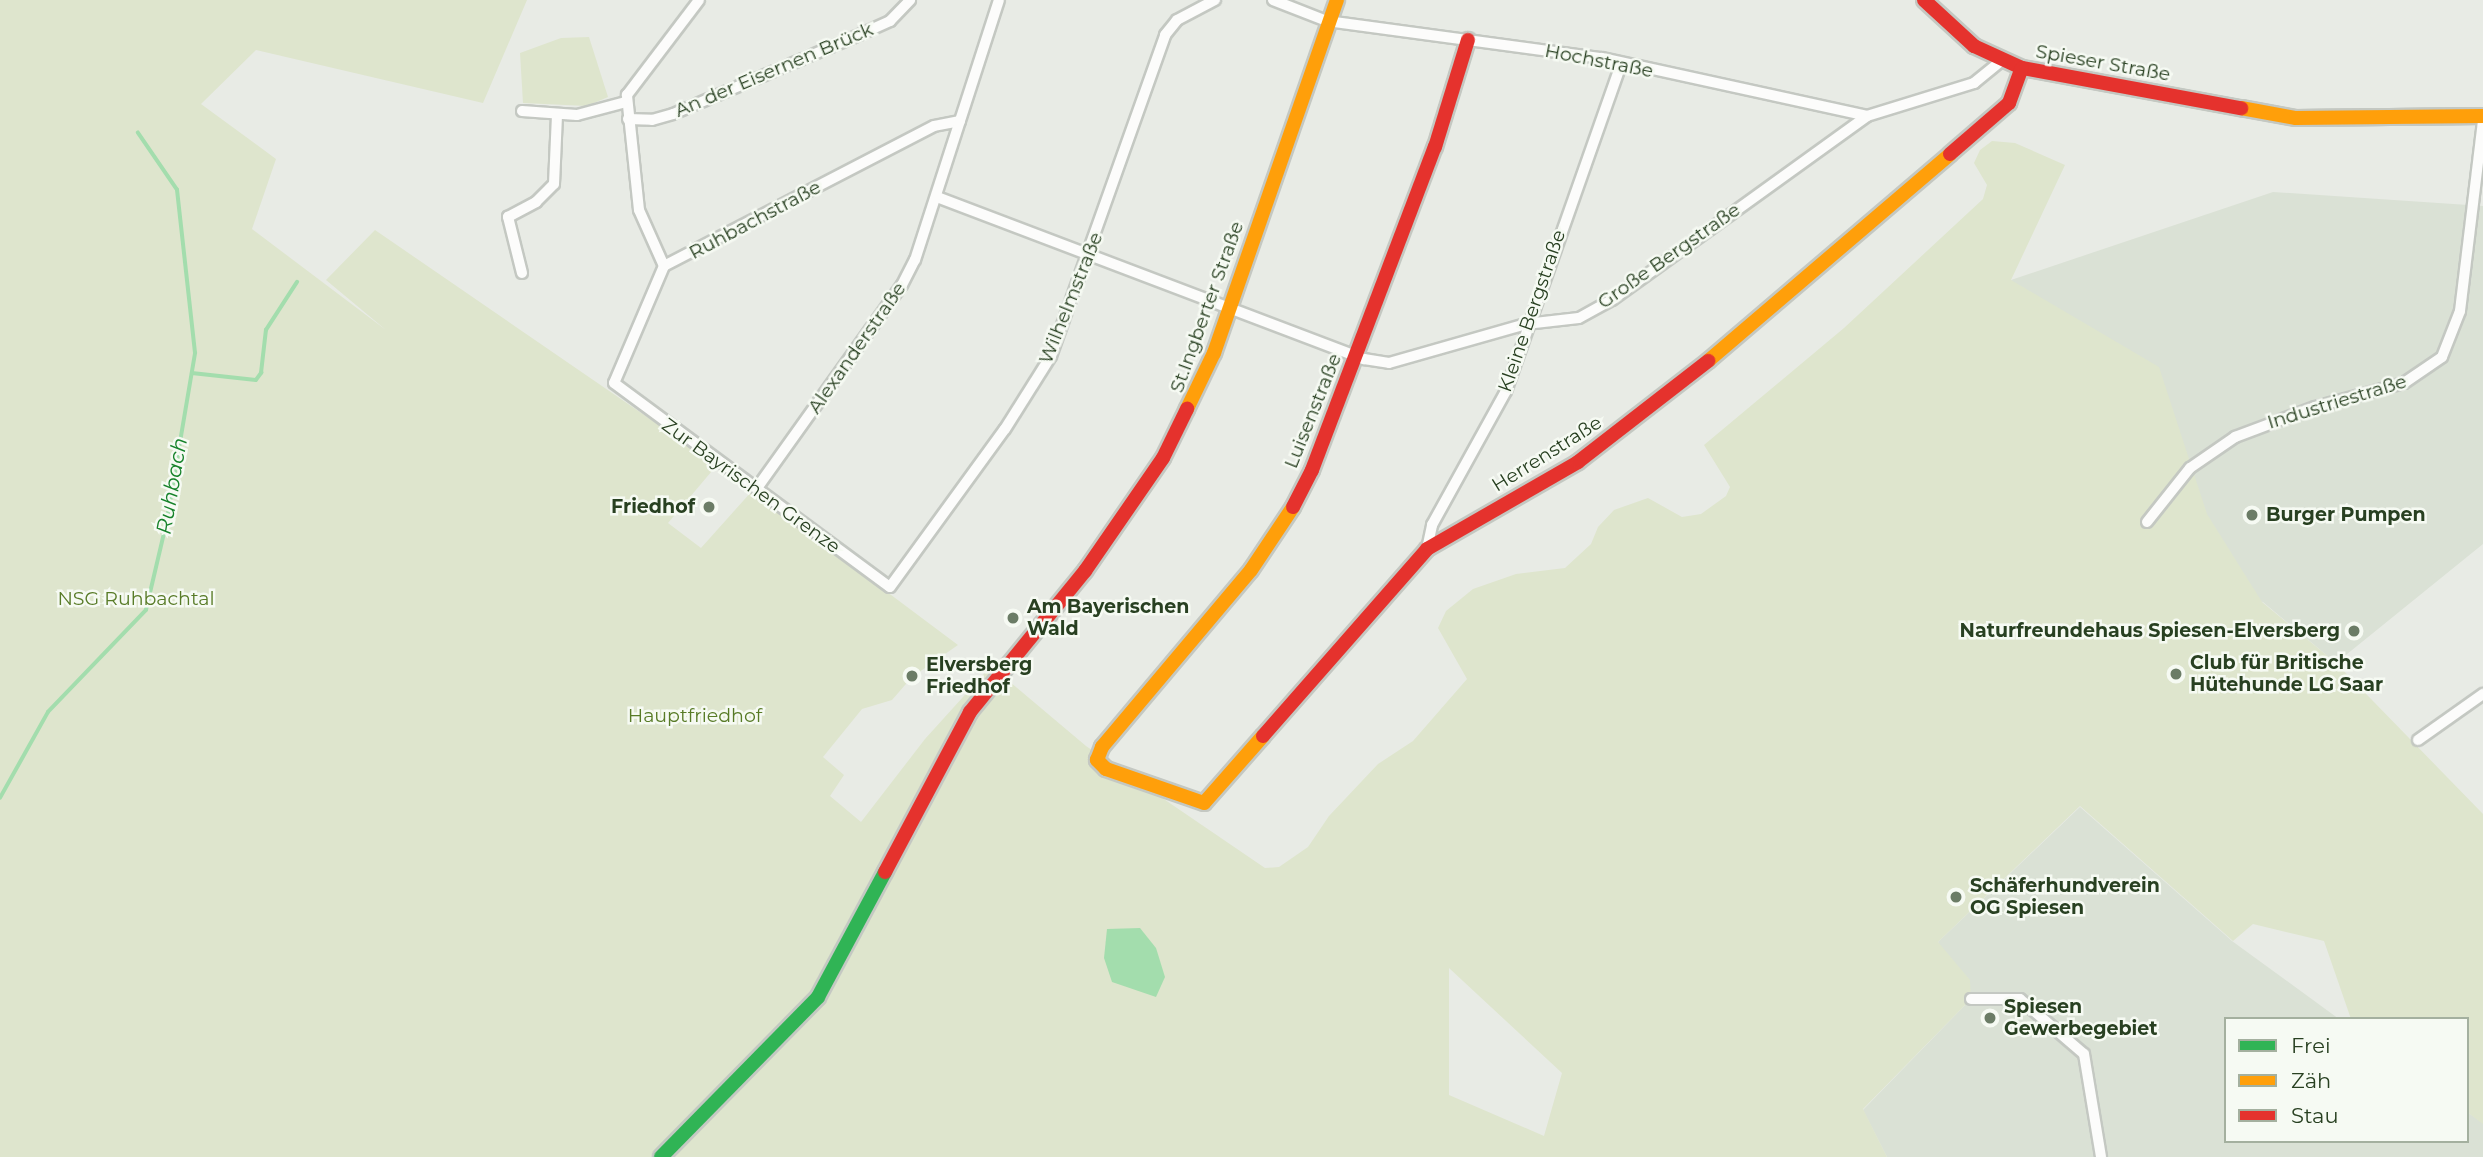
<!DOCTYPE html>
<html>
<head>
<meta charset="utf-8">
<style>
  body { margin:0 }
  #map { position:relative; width:2483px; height:1157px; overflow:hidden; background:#e8ebe5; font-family:Montserrat,sans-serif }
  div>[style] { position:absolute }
  .built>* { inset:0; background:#dae1d5 }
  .green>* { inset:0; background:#dee5cd }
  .water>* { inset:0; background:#a3ddad }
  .stream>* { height:3.5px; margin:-1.75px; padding:0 1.75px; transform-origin:1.75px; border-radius:1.75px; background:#a3ddad }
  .roads { filter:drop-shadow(2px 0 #c4c8c2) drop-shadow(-2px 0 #c4c8c2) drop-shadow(0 2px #c4c8c2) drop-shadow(0 -2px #c4c8c2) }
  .street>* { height:10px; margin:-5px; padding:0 5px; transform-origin:5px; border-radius:5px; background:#fcfcfb }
  .fast>* { height:14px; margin:-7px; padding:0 7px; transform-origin:7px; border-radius:7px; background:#30b455 }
  .slow>* { height:14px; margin:-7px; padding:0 7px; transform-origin:7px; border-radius:7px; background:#ff9f0a }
  .jam>* { height:14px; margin:-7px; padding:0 7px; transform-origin:7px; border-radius:7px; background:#e5322d }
  .dots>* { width:19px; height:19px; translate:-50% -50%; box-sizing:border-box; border:4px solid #f6faf3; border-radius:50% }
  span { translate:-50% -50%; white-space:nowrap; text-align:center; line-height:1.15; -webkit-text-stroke:5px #f6faf3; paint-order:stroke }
  .street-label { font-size:19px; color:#284021 }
  .poi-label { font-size:19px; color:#284021; font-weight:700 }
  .right { translate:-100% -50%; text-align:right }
  .left { translate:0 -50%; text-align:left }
  .park-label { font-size:19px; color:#587b27 }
  .water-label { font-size:21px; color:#16822a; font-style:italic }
  .legend { position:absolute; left:2224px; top:1017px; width:245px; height:126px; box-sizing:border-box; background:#f6faf3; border:2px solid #a4b09f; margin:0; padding:9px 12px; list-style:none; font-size:21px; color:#284021 }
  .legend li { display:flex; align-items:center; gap:14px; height:35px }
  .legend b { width:35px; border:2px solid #a4b09f }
</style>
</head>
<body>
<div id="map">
  <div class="built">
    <div style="clip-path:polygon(2273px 192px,2483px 206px,2483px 544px,2336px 663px,2263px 602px,2152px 580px,2011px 280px)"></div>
    <div style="clip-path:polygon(2080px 807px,2232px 941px,2339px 1019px,2226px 1019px,2226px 1141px,2467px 1141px,2467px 1112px,2483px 1123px,2483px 1157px,1887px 1157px,1863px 1110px,1971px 999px,1938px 942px)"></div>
  </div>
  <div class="green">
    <div style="clip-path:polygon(evenodd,0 0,527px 0,483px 103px,256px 50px,201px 104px,276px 159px,252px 229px,386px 330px,326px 280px,375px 230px,717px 465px,668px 523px,701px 548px,752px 491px,958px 645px,912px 677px,892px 700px,862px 709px,823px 757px,844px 775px,830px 796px,861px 822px,925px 739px,991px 666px,1086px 746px,1265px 868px,1279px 867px,1308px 847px,1329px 816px,1378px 764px,1413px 741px,1467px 679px,1438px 628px,1446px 611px,1473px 589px,1516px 574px,1565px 568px,1591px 544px,1598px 527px,1614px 510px,1648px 498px,1682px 517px,1701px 514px,1726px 496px,1730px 487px,1704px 445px,1844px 328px,1983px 199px,1987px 185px,1974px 163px,1980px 150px,1992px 141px,2015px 143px,2065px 165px,2011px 280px,2159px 367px,2207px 514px,2262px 602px,2336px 663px,2483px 814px,2483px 1124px,2467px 1112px,2467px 1019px,2351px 1019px,2324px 941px,2253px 924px,2233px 941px,2080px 806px,1938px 942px,1970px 980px,1971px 999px,1863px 1109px,1887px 1157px,0 1157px,0 0,1449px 968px,1562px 1073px,1544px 1136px,1449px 1095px,1449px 968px)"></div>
    <div style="clip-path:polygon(589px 37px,608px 97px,587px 106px,523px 103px,520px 53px,561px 38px)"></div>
  </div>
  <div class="water">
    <div style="clip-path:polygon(1140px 928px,1156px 948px,1165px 977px,1156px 997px,1112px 982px,1104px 958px,1107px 929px)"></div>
  </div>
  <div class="stream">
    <div style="left:192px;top:373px;width:64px;rotate:6.2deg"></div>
    <div style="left:256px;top:380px;width:9px;rotate:-54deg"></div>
    <div style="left:261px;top:373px;width:43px;rotate:-83.4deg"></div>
    <div style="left:266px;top:330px;width:57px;rotate:-57.1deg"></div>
    <div style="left:0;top:798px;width:98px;rotate:-60.8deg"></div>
    <div style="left:48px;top:712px;width:141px;rotate:-46.1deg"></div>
    <div style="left:146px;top:610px;width:87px;rotate:-76.8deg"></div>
    <div style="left:166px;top:525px;width:174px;rotate:-80.4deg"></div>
    <div style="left:195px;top:353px;width:164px;rotate:-96.3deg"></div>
    <div style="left:177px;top:190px;width:69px;rotate:-124.4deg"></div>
  </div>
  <div class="roads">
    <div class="street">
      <div style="left:1273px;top:0;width:58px;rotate:21.3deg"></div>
      <div style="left:1327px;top:21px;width:277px;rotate:7.7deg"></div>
      <div style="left:1602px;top:58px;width:271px;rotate:12.3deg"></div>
      <div style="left:522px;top:111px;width:55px;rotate:4.2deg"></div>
      <div style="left:577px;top:115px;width:51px;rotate:-14.9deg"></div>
      <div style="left:628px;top:119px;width:24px;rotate:2deg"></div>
      <div style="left:652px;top:120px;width:22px;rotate:-16deg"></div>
      <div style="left:673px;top:114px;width:192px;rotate:-23deg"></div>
      <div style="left:850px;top:39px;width:44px;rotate:-24.2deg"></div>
      <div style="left:890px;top:21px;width:29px;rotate:-46deg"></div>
      <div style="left:960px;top:121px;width:26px;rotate:169deg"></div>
      <div style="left:934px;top:126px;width:304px;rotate:152.6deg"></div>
      <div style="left:664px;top:266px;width:127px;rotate:113.1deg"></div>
      <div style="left:614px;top:383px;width:343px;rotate:36.5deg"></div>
      <div style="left:890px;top:587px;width:195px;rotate:-54deg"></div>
      <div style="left:1005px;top:429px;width:86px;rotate:-57.8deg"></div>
      <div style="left:1051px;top:356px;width:341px;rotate:-70.4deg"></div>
      <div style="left:1165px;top:35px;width:19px;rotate:-51deg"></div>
      <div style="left:1177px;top:20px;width:43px;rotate:-27.8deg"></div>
      <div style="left:937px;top:197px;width:457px;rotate:20.8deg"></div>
      <div style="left:1364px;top:359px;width:25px;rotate:9deg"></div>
      <div style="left:1389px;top:363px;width:142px;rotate:-15.9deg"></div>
      <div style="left:1526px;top:324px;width:53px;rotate:-6.5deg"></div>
      <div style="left:1579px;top:318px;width:38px;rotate:-29deg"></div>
      <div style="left:1612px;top:300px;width:314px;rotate:-35.8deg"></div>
      <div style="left:1867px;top:116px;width:112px;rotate:-17.1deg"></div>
      <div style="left:1974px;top:83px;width:35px;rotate:-39deg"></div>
      <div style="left:664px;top:266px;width:61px;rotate:-114.1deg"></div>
      <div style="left:639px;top:210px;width:116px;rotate:-96deg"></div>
      <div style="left:627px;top:95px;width:119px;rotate:-52.8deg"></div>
      <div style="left:522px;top:273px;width:58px;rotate:-104deg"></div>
      <div style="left:508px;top:217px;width:32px;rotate:-28deg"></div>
      <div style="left:536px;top:202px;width:25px;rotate:-45deg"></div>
      <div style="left:554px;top:184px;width:69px;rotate:-87.5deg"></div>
      <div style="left:757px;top:488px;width:249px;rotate:-54.5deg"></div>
      <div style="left:902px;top:285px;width:28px;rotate:-63deg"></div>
      <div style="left:915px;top:260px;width:273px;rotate:-72.1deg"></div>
      <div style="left:2147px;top:522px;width:69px;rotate:-51.5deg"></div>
      <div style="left:2190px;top:468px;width:55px;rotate:-34.6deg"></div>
      <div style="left:2235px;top:437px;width:85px;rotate:-20.6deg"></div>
      <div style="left:2315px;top:407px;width:92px;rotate:-15.1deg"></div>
      <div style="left:2404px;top:383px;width:46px;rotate:-34.4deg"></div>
      <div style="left:2442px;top:357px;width:49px;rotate:-68.6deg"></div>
      <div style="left:2460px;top:311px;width:192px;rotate:-83.1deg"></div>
      <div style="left:1427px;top:549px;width:25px;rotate:-78deg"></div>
      <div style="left:1432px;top:525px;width:153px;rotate:-61.1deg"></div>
      <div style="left:1506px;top:391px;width:347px;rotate:-70.6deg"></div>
      <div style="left:2418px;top:740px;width:80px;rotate:-35.3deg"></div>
      <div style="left:1971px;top:999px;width:49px"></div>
      <div style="left:2020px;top:999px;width:84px;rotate:40.7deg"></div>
      <div style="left:2084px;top:1054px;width:104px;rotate:80.6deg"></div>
    </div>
    <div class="fast">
      <div style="left:661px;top:1157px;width:224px;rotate:-45.5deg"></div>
      <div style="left:818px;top:997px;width:142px;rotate:-61.8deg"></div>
    </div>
    <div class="slow">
      <div style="left:2241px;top:108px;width:56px;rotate:10.3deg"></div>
      <div style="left:2296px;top:118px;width:187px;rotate:-0.6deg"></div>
      <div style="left:1708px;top:361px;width:318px;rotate:-40.5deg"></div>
      <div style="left:1187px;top:409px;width:62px;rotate:-64.3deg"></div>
      <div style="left:1214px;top:353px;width:374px;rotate:-70.8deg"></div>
      <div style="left:1263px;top:736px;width:89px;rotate:131.4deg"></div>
      <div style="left:1204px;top:803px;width:104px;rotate:-160.9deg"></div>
      <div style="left:1106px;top:769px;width:13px;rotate:-135deg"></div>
      <div style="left:1097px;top:760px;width:14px;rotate:-69deg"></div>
      <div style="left:1102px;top:747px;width:231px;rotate:-49.9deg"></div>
      <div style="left:1251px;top:570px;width:76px;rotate:-56.3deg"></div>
    </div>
    <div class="jam">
      <div style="left:1924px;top:0;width:68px;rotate:42.6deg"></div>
      <div style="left:1974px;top:46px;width:53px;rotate:24.6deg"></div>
      <div style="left:2022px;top:68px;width:223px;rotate:10.4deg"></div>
      <div style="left:1950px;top:154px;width:78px;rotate:-40.8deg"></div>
      <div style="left:2009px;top:103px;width:37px;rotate:-70deg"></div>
      <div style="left:1293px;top:507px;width:42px;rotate:-62.8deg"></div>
      <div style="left:1312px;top:470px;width:346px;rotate:-69.2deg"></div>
      <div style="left:1435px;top:147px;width:112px;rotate:-72.9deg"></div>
      <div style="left:1263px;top:736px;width:249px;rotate:-48.7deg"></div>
      <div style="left:1427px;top:549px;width:174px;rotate:-29.9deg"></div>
      <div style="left:1578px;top:462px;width:165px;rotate:-37.8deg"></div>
      <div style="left:885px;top:872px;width:181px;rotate:-62deg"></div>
      <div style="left:970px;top:712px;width:182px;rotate:-50.8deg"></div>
      <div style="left:1085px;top:571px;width:137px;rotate:-55.4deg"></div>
      <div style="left:1163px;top:458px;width:55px;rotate:-63.9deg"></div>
    </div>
  </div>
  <div class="dots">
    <div style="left:709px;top:507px;background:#6b7c66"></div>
    <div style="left:2252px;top:515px;background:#6b7c66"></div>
    <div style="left:1013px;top:618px;background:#6b7c66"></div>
    <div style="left:2354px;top:631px;background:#6b7c66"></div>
    <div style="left:2176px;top:674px;background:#6b7c66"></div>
    <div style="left:912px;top:676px;background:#6b7c66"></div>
    <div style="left:1956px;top:897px;background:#6b7c66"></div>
    <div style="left:1990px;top:1018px;background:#6b7c66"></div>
  </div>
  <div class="street-label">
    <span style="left:1599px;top:61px;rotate:11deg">Hochstraße</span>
    <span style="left:2103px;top:63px;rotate:10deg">Spieser Straße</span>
    <span style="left:774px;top:70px;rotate:-23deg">An der Eisernen Brück</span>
    <span style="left:755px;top:220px;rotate:-28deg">Ruhbachstraße</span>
    <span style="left:1669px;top:256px;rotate:-35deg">Große Bergstraße</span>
    <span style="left:1071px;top:298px;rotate:-68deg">Wilhelmstraße</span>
    <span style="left:1207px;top:307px;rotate:-70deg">St.Ingberter Straße</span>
    <span style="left:1532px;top:311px;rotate:-71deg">Kleine Bergstraße</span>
    <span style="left:857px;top:348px;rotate:-55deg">Alexanderstraße</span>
    <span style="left:2337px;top:402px;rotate:-17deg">Industriestraße</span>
    <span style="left:1313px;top:411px;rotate:-68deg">Luisenstraße</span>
    <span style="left:1547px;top:454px;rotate:-32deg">Herrenstraße</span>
    <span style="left:751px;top:486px;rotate:36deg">Zur Bayrischen Grenze</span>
  </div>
  <div class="poi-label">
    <span class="right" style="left:695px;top:507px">Friedhof</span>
    <span class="left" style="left:2266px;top:515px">Burger Pumpen</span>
    <span class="left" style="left:1027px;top:618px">Am Bayerischen<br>Wald</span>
    <span class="right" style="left:2340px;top:631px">Naturfreundehaus Spiesen-Elversberg</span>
    <span class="left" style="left:2190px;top:674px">Club für Britische<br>Hütehunde LG Saar</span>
    <span class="left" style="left:926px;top:676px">Elversberg<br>Friedhof</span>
    <span class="left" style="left:1970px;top:897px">Schäferhundverein<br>OG Spiesen</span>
    <span class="left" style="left:2004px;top:1018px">Spiesen<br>Gewerbegebiet</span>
  </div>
  <div class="park-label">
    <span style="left:136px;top:599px">NSG Ruhbachtal</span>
    <span style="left:695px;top:716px">Hauptfriedhof</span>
  </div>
  <div class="water-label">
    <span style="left:172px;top:486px;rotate:-80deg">Ruhbach</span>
  </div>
  <ul class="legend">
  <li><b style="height:9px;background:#30b455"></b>Frei</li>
  <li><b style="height:9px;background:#ff9f0a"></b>Zäh</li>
  <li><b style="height:9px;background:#e5322d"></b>Stau</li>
  </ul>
</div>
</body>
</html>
